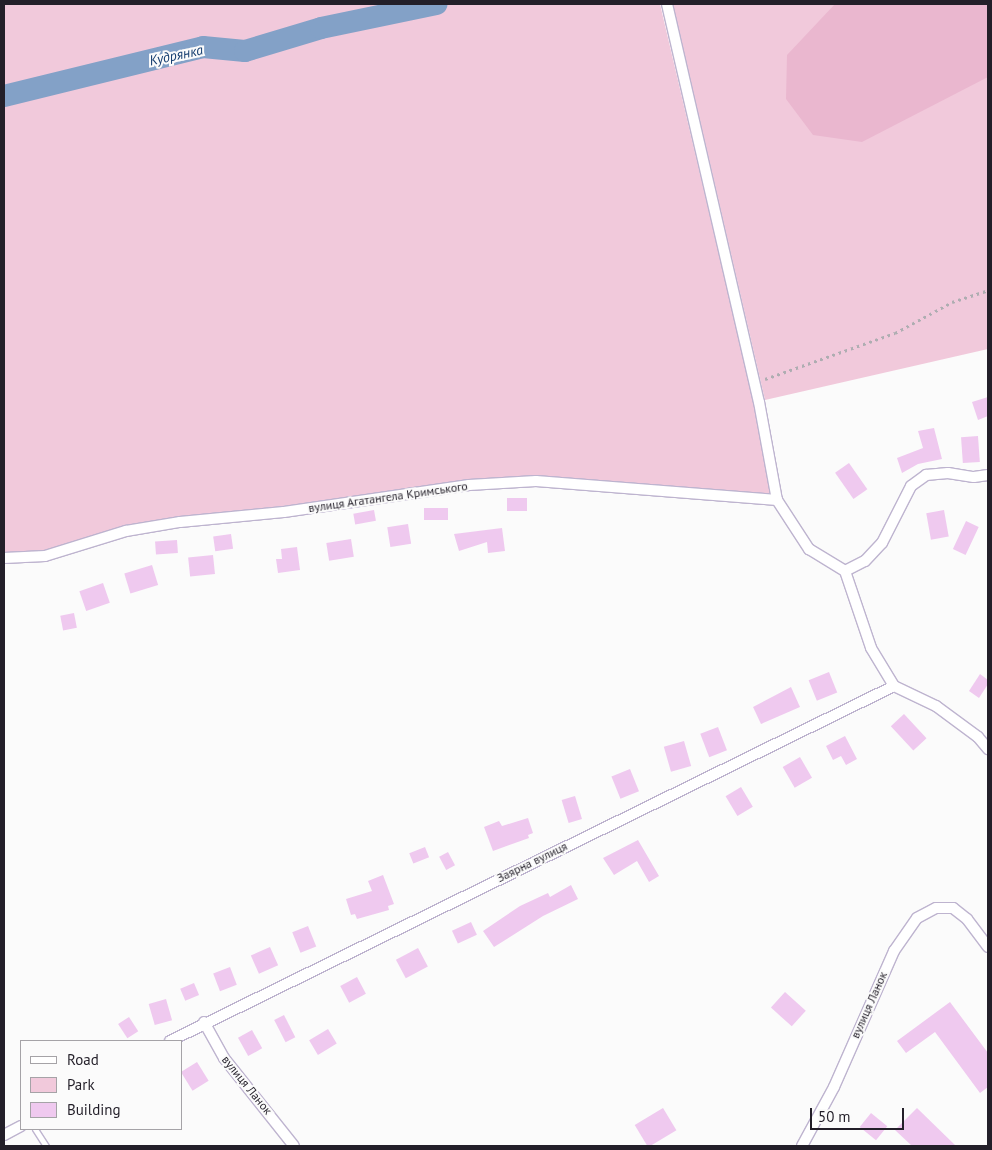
<!DOCTYPE html>
<html>
<head>
<meta charset="utf-8">
<style>
  body { margin:0 }
  #map { position:relative; width:992px; height:1150px; overflow:hidden; background:#fbfbfb; font-family:"PT Sans",sans-serif }
  div>[style] { position:absolute }
  .green>* { inset:0; background:#f1c9db }
  .forest>* { inset:0; background:#eab7cf }
  .river>* { height:22px; margin:-11px; padding:0 11px; transform-origin:11px; border-radius:11px; background:#83a1c7 }
  .building>* { inset:0; background:#efc9ef; transform-origin:0 0 }
  .path>* { height:2.5px; margin-top:-1.25px; transform-origin:0; background:repeating-linear-gradient(90deg,#aeadb1 0 2.5px,transparent 0 6.5px) }
  .roads { filter:drop-shadow(1px 0 #beb4cf) drop-shadow(-1px 0 #beb4cf) drop-shadow(0 1px #beb4cf) drop-shadow(0 -1px #beb4cf) }
  .lane>* { height:5px; margin:-2.5px; padding:0 2.5px; transform-origin:2.5px; border-radius:2.5px; background:#fff }
  .street>* { height:10px; margin:-5px; padding:0 5px; transform-origin:5px; border-radius:5px; background:#fff }
  span { translate:-50% -50%; white-space:nowrap; text-align:center; line-height:1.15; -webkit-text-stroke:4px #fbfbfb; paint-order:stroke }
  .street-label { font-size:12px; color:#231f29 }
  .water-label { font-size:14px; color:#163e70; font-style:italic }
  .frame { position:absolute; inset:0; border:5px solid #231f29; pointer-events:none }
  .legend { position:absolute; left:20px; top:1040px; width:162px; height:90px; box-sizing:border-box; background:#fbfbfb; border:1px solid #a5a3a7; margin:0; padding:6px 9px; list-style:none; font-size:15px; color:#231f29 }
  .legend li { display:flex; align-items:center; gap:10px; height:25px }
  .legend b { width:25px; border:1px solid #a5a3a7 }
  .scale { position:absolute; left:810px; top:1108px; width:94px; height:22px; box-sizing:border-box; border:2px solid #231f29; border-top:0; padding-left:6px; font-size:15px; line-height:18px; white-space:nowrap; color:#231f29; -webkit-text-stroke:4px #fbfbfb; paint-order:stroke }
</style>
</head>
<body>
<div id="map">
  <div class="green">
    <div style="clip-path:polygon(4px 4px,660px 4px,754px 404px,771px 495px,535px 477px,179px 518px,44px 552px,4px 554px)"></div>
    <div style="clip-path:polygon(673px 4px,988px 4px,988px 349px,765px 400px)"></div>
  </div>
  <div class="forest">
    <div style="clip-path:polygon(835px 4px,988px 4px,988px 77px,862px 142px,813px 135px,786px 99px,787px 55px)"></div>
  </div>
  <div class="river">
    <div style="left:4px;top:96px;width:205px;rotate:-13.8deg"></div>
    <div style="left:203px;top:47px;width:42px;rotate:5.4deg"></div>
    <div style="left:245px;top:51px;width:79px;rotate:-16.8deg"></div>
    <div style="left:321px;top:28px;width:118px;rotate:-11.7deg"></div>
  </div>
  <div class="building">
    <div style="clip-path:polygon(988px 397px,988px 416px,978px 420px,972px 402px)"></div>
    <div style="clip-path:polygon(934px 428px,942px 459px,918px 464px,902px 473px,897px 458px,923px 448px,918px 431px)"></div>
    <div style="left:978px;top:436px;width:26px;height:17px;rotate:86deg"></div>
    <div style="left:849px;top:463px;width:32px;height:17px;rotate:55deg"></div>
    <div style="left:507px;top:498px;width:20px;height:13px"></div>
    <div style="left:448px;top:508px;width:12px;height:24px;rotate:90deg"></div>
    <div style="left:374px;top:510px;width:11px;height:21px;rotate:80deg"></div>
    <div style="left:944px;top:510px;width:27px;height:18px;rotate:80deg"></div>
    <div style="left:966px;top:521px;width:14px;height:31px;rotate:25deg"></div>
    <div style="left:408px;top:524px;width:20px;height:21px;rotate:81deg"></div>
    <div style="clip-path:polygon(502px 528px,505px 551px,488px 553px,487px 542px,459px 551px,454px 534px)"></div>
    <div style="left:231px;top:534px;width:15px;height:18px;rotate:82deg"></div>
    <div style="left:351px;top:539px;width:18px;height:25px;rotate:81deg"></div>
    <div style="left:177px;top:540px;width:13px;height:22px;rotate:86deg"></div>
    <div style="clip-path:polygon(297px 547px,300px 570px,278px 573px,276px 559px,282px 559px,281px 549px)"></div>
    <div style="left:213px;top:555px;width:19px;height:25px;rotate:84deg"></div>
    <div style="left:152px;top:565px;width:21px;height:29px;rotate:73deg"></div>
    <div style="left:103px;top:583px;width:21px;height:25px;rotate:71deg"></div>
    <div style="left:74px;top:613px;width:15px;height:14px;rotate:79deg"></div>
    <div style="left:829px;top:672px;width:22px;height:22px;rotate:68deg"></div>
    <div style="clip-path:polygon(980px 674px,988px 680px,988px 684px,979px 698px,969px 691px)"></div>
    <div style="clip-path:polygon(791px 687px,800px 707px,761px 724px,753px 707px)"></div>
    <div style="left:904px;top:714px;width:33px;height:18px;rotate:47deg"></div>
    <div style="left:718px;top:727px;width:25px;height:19px;rotate:69deg"></div>
    <div style="clip-path:polygon(845px 736px,857px 759px,846px 765px,841px 756px,833px 760px,826px 746px)"></div>
    <div style="left:684px;top:741px;width:26px;height:21px;rotate:74deg"></div>
    <div style="left:800px;top:757px;width:24px;height:20px;rotate:60deg"></div>
    <div style="left:630px;top:769px;width:24px;height:20px;rotate:68deg"></div>
    <div style="left:741px;top:787px;width:23px;height:18px;rotate:59deg"></div>
    <div style="left:575px;top:796px;width:24px;height:14px;rotate:73deg"></div>
    <div style="clip-path:polygon(528px 818px,533px 833px,528px 835px,529px 838px,493px 851px,484px 827px,499px 821px,502px 826px)"></div>
    <div style="clip-path:polygon(638px 840px,659px 876px,649px 882px,637px 861px,614px 875px,603px 858px)"></div>
    <div style="left:425px;top:847px;width:11px;height:17px;rotate:68deg"></div>
    <div style="left:448px;top:852px;width:15px;height:10px;rotate:62deg"></div>
    <div style="clip-path:polygon(383px 875px,394px 904px,388px 906px,389px 910px,357px 919px,355px 914px,351px 915px,346px 899px,372px 891px,368px 881px)"></div>
    <div style="clip-path:polygon(571px 885px,578px 899px,543px 916px,494px 947px,483px 931px,520px 906px,548px 893px,550px 897px)"></div>
    <div style="left:471px;top:922px;width:14px;height:21px;rotate:65deg"></div>
    <div style="left:308px;top:926px;width:22px;height:17px;rotate:68deg"></div>
    <div style="left:270px;top:947px;width:20px;height:21px;rotate:66deg"></div>
    <div style="left:418px;top:948px;width:21px;height:25px;rotate:62deg"></div>
    <div style="left:230px;top:967px;width:19px;height:18px;rotate:69deg"></div>
    <div style="left:357px;top:977px;width:19px;height:19px;rotate:62deg"></div>
    <div style="left:194px;top:983px;width:13px;height:15px;rotate:67deg"></div>
    <div style="left:785px;top:992px;width:28px;height:21px;rotate:42deg"></div>
    <div style="left:166px;top:999px;width:22px;height:18px;rotate:74deg"></div>
    <div style="clip-path:polygon(950px 1002px,988px 1053px,988px 1087px,980px 1093px,935px 1032px,906px 1053px,897px 1041px)"></div>
    <div style="left:284px;top:1015px;width:25px;height:11px;rotate:63deg"></div>
    <div style="left:129px;top:1017px;width:17px;height:13px;rotate:57deg"></div>
    <div style="left:328px;top:1029px;width:17px;height:22px;rotate:59deg"></div>
    <div style="left:252px;top:1030px;width:21px;height:16px;rotate:61deg"></div>
    <div style="left:197px;top:1062px;width:22px;height:19px;rotate:58deg"></div>
    <div style="left:663px;top:1108px;width:26px;height:33px;rotate:59deg"></div>
    <div style="clip-path:polygon(917px 1108px,956px 1146px,912px 1146px,895px 1130px)"></div>
    <div style="left:871px;top:1113px;width:21px;height:18px;rotate:39deg"></div>
  </div>
  <div class="path">
    <div style="left:765px;top:379px;width:138px;rotate:-19.5deg"></div>
    <div style="left:895px;top:333px;width:65px;rotate:-28.5deg"></div>
    <div style="left:952px;top:302px;width:38px;rotate:-18deg"></div>
  </div>
  <div class="roads">
    <div class="lane">
      <div style="left:35px;top:1129px;width:20px;rotate:57deg"></div>
    </div>
    <div class="street">
      <div style="left:667px;top:4px;width:408px;rotate:77deg"></div>
      <div style="left:759px;top:402px;width:100px;rotate:79.6deg"></div>
      <div style="left:777px;top:500px;width:59px;rotate:56.9deg"></div>
      <div style="left:809px;top:549px;width:42px;rotate:31.4deg"></div>
      <div style="left:845px;top:571px;width:81px;rotate:71.3deg"></div>
      <div style="left:871px;top:648px;width:44px;rotate:58.8deg"></div>
      <div style="left:894px;top:686px;width:47px;rotate:25.5deg"></div>
      <div style="left:936px;top:706px;width:52px;rotate:36.4deg"></div>
      <div style="left:978px;top:737px;width:16px;rotate:50deg"></div>
      <div style="left:4px;top:558px;width:41px;rotate:-2.8deg"></div>
      <div style="left:45px;top:556px;width:85px;rotate:-17.2deg"></div>
      <div style="left:126px;top:531px;width:55px;rotate:-9.5deg"></div>
      <div style="left:180px;top:522px;width:104px;rotate:-5.5deg"></div>
      <div style="left:284px;top:512px;width:187px;rotate:-8.3deg"></div>
      <div style="left:469px;top:485px;width:67px;rotate:-3.4deg"></div>
      <div style="left:536px;top:481px;width:242px;rotate:4.5deg"></div>
      <div style="left:845px;top:571px;width:22px;rotate:-27deg"></div>
      <div style="left:865px;top:561px;width:25px;rotate:-47deg"></div>
      <div style="left:882px;top:543px;width:64px;rotate:-63deg"></div>
      <div style="left:911px;top:486px;width:19px;rotate:-36deg"></div>
      <div style="left:926px;top:475px;width:22px;rotate:-5deg"></div>
      <div style="left:948px;top:473px;width:26px;rotate:9deg"></div>
      <div style="left:974px;top:477px;width:14px;rotate:-8deg"></div>
      <div style="left:204px;top:1022px;width:41px;rotate:60.9deg"></div>
      <div style="left:224px;top:1058px;width:112px;rotate:51.5deg"></div>
      <div style="left:170px;top:1041px;width:806px;rotate:-26.12deg"></div>
      <div style="left:4px;top:1135px;width:19px;rotate:-28deg"></div>
      <div style="left:802px;top:1146px;width:67px;rotate:-61.5deg"></div>
      <div style="left:834px;top:1087px;width:149px;rotate:-66.2deg"></div>
      <div style="left:894px;top:951px;width:40px;rotate:-55.1deg"></div>
      <div style="left:917px;top:918px;width:21px;rotate:-28deg"></div>
      <div style="left:936px;top:908px;width:17px"></div>
      <div style="left:953px;top:908px;width:18px;rotate:38deg"></div>
      <div style="left:967px;top:919px;width:35px;rotate:53deg"></div>
    </div>
  </div>
  <div class="street-label">
    <span style="left:388px;top:497px;rotate:-8deg">вулиця Агатангела Кримського</span>
    <span style="left:532px;top:862px;rotate:-26deg">Заярна вулиця</span>
    <span style="left:869px;top:1005px;rotate:-66deg">вулиця Ланок</span>
    <span style="left:247px;top:1085px;rotate:51deg">вулиця Ланок</span>
  </div>
  <div class="water-label">
    <span style="left:176px;top:55px;rotate:-12deg">Кудрянка</span>
  </div>
  <div class="frame"></div>
  <ul class="legend">
  <li><b style="height:6px;background:#fff"></b>Road</li>
  <li><b style="height:14px;background:#f1c9db"></b>Park</li>
  <li><b style="height:14px;background:#efc9ef"></b>Building</li>
  </ul>
  <div class="scale">50 m</div>
</div>
</body>
</html>
